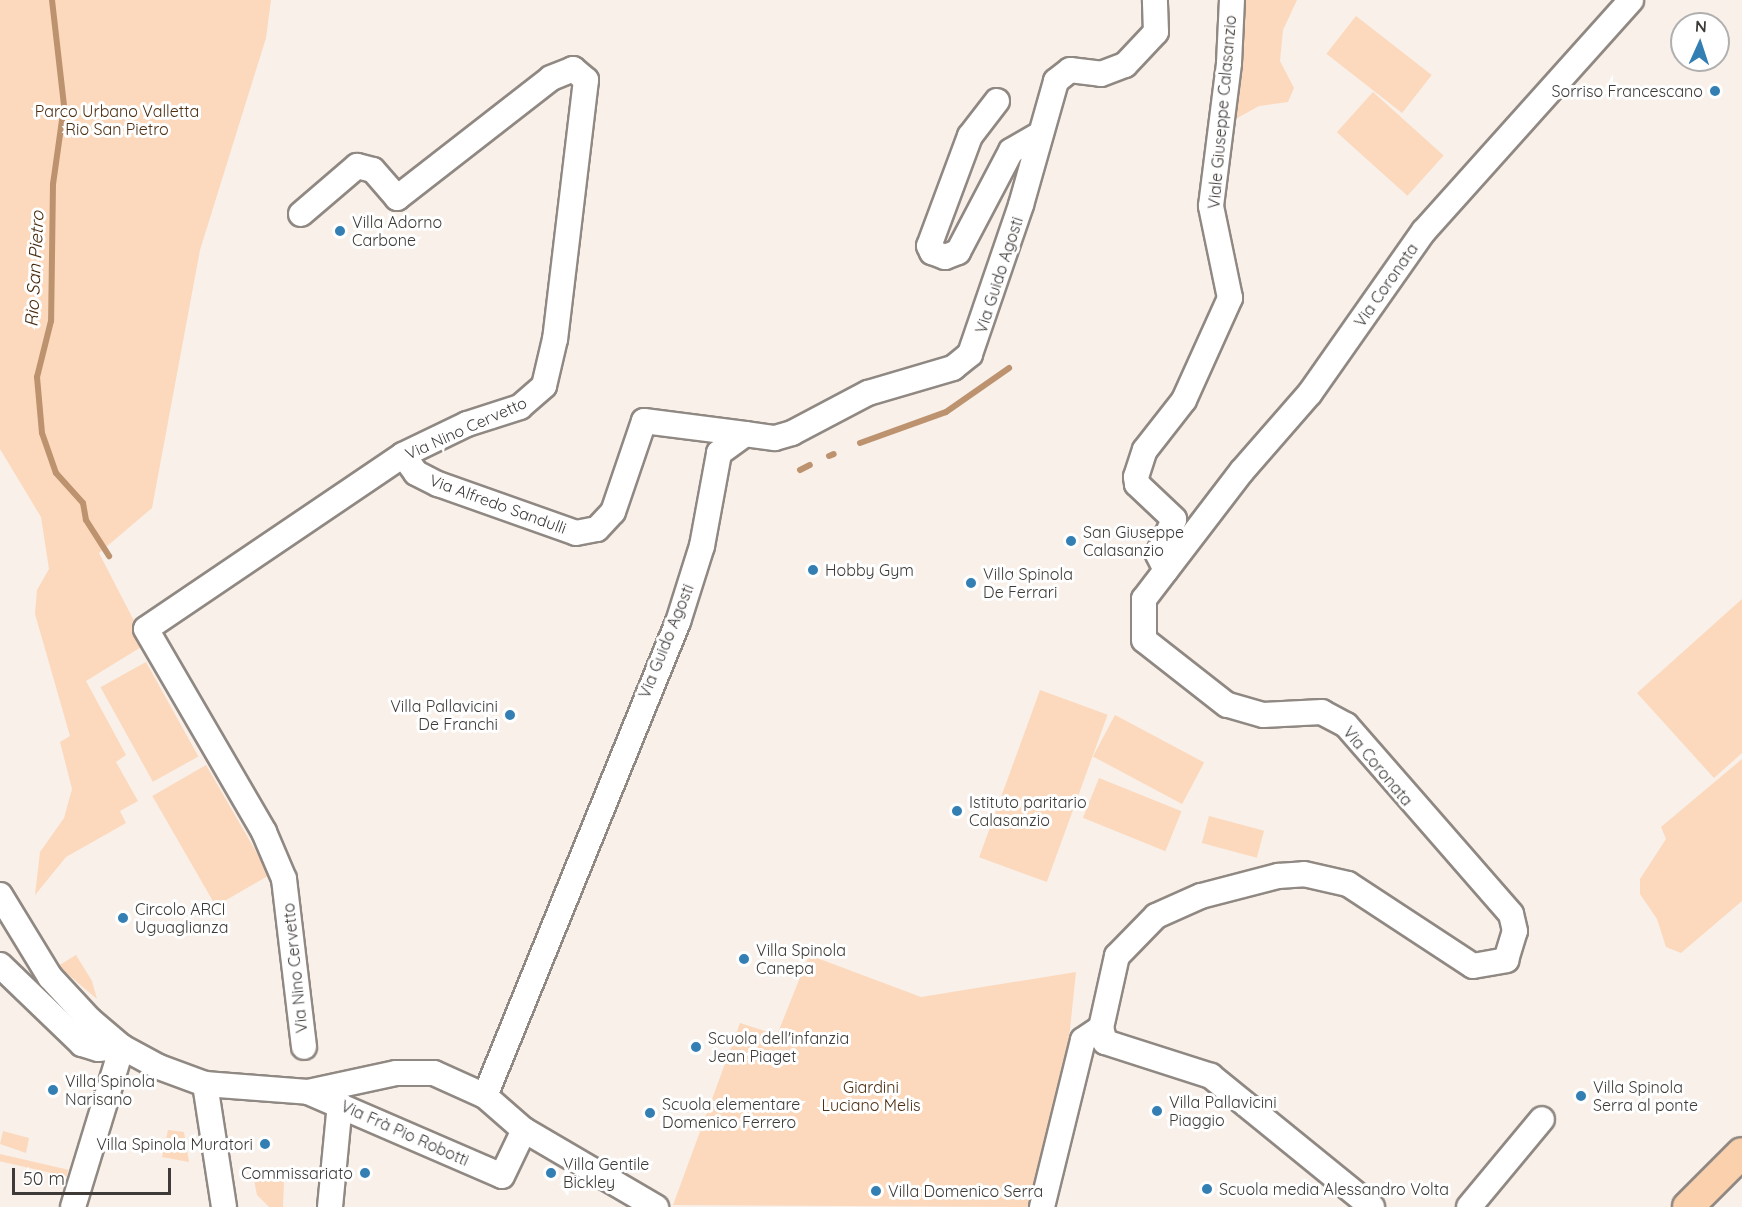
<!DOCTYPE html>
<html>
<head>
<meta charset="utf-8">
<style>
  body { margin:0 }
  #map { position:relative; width:1742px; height:1207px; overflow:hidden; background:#f8f0e9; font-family:Quicksand,sans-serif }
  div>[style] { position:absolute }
  .green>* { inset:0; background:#fcd9bc; transform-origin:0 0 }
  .stream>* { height:6px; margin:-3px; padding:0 3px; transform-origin:3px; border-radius:3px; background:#bd936f }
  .roads { filter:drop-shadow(2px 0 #908882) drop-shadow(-2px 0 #908882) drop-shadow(0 2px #908882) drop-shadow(0 -2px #908882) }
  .minor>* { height:24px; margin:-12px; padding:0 12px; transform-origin:12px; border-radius:12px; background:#fff }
  .major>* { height:30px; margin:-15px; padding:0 15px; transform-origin:15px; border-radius:15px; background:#fad1ac }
  .dots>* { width:16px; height:16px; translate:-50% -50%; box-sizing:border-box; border:3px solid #fff; border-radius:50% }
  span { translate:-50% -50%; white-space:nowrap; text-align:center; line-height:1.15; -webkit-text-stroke:6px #fff; paint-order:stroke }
  .poi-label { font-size:16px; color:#3d3a37 }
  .right { translate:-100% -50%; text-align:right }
  .left { translate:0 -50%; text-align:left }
  .park-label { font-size:16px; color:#4d2f12 }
  .street-label { font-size:16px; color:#3d3a37 }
  .water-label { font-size:18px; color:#472a0d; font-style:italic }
  .north { position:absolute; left:1670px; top:12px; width:60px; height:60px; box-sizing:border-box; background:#fff; border:2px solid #b1b0af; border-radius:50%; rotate:3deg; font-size:16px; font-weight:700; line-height:24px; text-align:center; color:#3d3a37 }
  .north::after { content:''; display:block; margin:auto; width:21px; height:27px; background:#337eb2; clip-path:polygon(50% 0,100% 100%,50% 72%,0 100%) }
  .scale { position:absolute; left:12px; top:1168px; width:159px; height:27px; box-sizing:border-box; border:3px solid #3d3a37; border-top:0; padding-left:8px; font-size:18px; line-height:21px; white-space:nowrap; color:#3d3a37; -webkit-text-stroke:4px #fff; paint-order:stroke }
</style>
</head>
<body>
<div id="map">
  <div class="green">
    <div style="clip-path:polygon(0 0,271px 0,266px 38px,200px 250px,152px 508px,99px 553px,146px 644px,86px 681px,126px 755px,116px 762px,138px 801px,120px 811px,126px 823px,66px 857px,35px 895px,40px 852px,64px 818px,72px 789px,60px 742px,70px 736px,35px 614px,37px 590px,49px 569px,41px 517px,0 449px)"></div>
    <div style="clip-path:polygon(1240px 0,1297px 0,1283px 30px,1280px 61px,1294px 88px,1288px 102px,1259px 106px,1230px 122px)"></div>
    <div style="left:1356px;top:16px;width:96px;height:48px;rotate:38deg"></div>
    <div style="left:1373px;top:92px;width:95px;height:54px;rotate:42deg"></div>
    <div style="clip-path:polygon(1742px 599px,1742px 753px,1714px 778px,1637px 693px)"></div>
    <div style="left:146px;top:662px;width:108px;height:52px;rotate:61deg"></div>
    <div style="left:1040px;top:690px;width:72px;height:178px;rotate:20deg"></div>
    <div style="left:1115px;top:715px;width:101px;height:47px;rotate:28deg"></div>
    <div style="clip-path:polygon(1742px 759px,1742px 901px,1681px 953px,1666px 947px,1657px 919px,1640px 894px,1640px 879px,1666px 839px,1661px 827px)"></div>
    <div style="left:206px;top:765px;width:127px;height:62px;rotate:60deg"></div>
    <div style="left:1099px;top:778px;width:89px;height:43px;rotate:22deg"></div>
    <div style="left:1209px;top:816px;width:57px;height:28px;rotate:15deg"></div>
    <div style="clip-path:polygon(76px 955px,92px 981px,97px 999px,58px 966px)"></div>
    <div style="clip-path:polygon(809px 955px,921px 997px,1076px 972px,1065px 1077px,1037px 1207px,673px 1205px,740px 1023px,777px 1035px)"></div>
    <div style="clip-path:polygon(168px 1130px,184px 1132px,189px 1162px,162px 1157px)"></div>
    <div style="clip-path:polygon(3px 1131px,29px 1138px,26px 1153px,0 1144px)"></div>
    <div style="left:0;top:1154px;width:70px;height:7px;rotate:13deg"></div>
    <div style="clip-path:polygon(254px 1180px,284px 1181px,283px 1207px,269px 1207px,257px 1195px)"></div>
  </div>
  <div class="stream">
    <div style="left:52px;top:0;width:107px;rotate:83.5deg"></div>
    <div style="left:64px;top:106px;width:79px;rotate:98deg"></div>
    <div style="left:53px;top:184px;width:137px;rotate:90.8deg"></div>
    <div style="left:51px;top:321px;width:58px;rotate:104deg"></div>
    <div style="left:37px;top:377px;width:56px;rotate:84.9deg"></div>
    <div style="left:42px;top:433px;width:42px;rotate:70.7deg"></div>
    <div style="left:56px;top:473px;width:40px;rotate:48deg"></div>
    <div style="left:83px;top:503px;width:17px;rotate:80deg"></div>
    <div style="left:86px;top:520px;width:43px;rotate:57.4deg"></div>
    <div style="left:860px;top:443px;width:91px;rotate:-19.8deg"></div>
    <div style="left:946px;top:412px;width:77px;rotate:-34.9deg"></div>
    <div style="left:829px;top:456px;width:5px;rotate:-22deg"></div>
    <div style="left:800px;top:470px;width:11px;rotate:-27deg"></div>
  </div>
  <div class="roads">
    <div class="minor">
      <div style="left:997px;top:101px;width:44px;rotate:127.6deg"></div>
      <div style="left:970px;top:136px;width:117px;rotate:110.4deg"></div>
      <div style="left:929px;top:246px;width:7px;rotate:63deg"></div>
      <div style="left:932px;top:252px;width:14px;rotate:21deg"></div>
      <div style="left:945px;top:257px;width:14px;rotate:-21deg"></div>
      <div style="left:958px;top:252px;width:114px;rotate:-62.3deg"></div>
      <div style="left:1011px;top:151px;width:34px;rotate:-30deg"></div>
      <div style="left:301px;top:214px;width:74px;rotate:-40.6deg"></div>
      <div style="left:357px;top:166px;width:16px;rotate:14deg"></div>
      <div style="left:373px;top:170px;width:37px;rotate:49deg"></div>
      <div style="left:397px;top:198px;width:195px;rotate:-37.9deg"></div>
      <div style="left:551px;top:78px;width:24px;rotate:-22deg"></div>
      <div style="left:573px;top:69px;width:17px;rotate:40deg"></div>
      <div style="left:586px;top:80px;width:261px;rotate:96.8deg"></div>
      <div style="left:555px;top:339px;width:48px;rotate:103.2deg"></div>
      <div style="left:544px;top:386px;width:32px;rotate:139deg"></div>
      <div style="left:520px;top:407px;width:56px;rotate:162.2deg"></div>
      <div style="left:467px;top:424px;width:71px;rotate:154.2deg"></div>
      <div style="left:403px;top:455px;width:310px;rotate:145.9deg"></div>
      <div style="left:146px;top:629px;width:235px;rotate:59.8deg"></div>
      <div style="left:264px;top:832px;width:51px;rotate:66.9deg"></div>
      <div style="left:284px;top:879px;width:169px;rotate:83.2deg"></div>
      <div style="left:403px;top:455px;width:22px;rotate:54deg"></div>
      <div style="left:416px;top:473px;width:25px;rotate:27deg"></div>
      <div style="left:438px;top:484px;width:146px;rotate:19.5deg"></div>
      <div style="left:576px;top:533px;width:21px;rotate:-11deg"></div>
      <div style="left:597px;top:529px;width:23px;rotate:-47deg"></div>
      <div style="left:613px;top:512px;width:96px;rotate:-71.2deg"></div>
      <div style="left:644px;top:421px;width:102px;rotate:7.3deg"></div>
      <div style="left:1166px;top:570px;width:18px;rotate:-117deg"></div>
      <div style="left:1158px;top:554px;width:38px;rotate:-65deg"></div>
      <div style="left:1174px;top:519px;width:51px;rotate:-136.6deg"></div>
      <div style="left:1137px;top:484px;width:7px;rotate:-98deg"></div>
      <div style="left:1136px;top:477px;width:28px;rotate:-72deg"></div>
      <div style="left:1145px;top:450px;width:63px;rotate:-52deg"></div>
      <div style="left:1184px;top:400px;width:112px;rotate:-65.7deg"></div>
      <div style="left:1230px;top:298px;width:94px;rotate:-101.7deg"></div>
      <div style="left:1211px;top:206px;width:144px;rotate:-82.8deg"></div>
      <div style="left:1229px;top:63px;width:63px;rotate:-87.3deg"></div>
      <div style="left:0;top:895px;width:96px;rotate:58.6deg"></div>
      <div style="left:50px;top:977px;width:59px;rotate:47.1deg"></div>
      <div style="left:90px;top:1020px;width:42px;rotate:40.2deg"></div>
      <div style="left:122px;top:1047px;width:42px;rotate:28.4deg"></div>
      <div style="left:159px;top:1067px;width:49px;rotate:20.3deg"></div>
      <div style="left:205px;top:1084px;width:103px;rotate:4.4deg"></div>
      <div style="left:308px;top:1092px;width:90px;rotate:-12.2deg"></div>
      <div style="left:396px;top:1073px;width:38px"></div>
      <div style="left:434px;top:1073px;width:56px;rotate:24.3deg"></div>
      <div style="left:485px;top:1096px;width:52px;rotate:41.1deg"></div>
      <div style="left:524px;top:1130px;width:153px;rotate:30.3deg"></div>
      <div style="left:0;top:965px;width:114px;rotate:43.9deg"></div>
      <div style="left:82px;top:1044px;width:17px;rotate:17deg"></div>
      <div style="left:98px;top:1049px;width:24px;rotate:-5deg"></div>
      <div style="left:205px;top:1084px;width:124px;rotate:81.2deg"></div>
      <div style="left:308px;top:1092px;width:211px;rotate:23.4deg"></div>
      <div style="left:502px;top:1176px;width:51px;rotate:-64.4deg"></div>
      <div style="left:485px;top:1096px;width:512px;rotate:-67.85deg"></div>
      <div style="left:678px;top:622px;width:80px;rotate:-72.5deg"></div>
      <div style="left:702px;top:546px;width:95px;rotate:-79.6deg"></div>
      <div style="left:719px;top:453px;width:32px;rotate:-36deg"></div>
      <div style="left:745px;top:434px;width:30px;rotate:8deg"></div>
      <div style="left:775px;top:438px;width:18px;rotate:-16deg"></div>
      <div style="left:792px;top:433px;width:86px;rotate:-27.8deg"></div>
      <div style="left:868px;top:393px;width:89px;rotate:-16.4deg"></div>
      <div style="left:953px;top:368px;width:22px;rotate:-39deg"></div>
      <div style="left:970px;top:354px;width:157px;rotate:-71.1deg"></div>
      <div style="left:1021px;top:205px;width:129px;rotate:-74.2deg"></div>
      <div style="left:1056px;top:81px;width:18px;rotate:-38deg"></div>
      <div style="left:1070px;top:70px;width:31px;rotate:7deg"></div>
      <div style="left:1101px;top:74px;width:26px;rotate:-21deg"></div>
      <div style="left:1125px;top:65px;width:45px;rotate:-46.8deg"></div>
      <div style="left:1156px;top:32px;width:32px;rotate:-92deg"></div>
      <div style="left:73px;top:1207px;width:167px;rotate:-73deg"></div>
      <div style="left:330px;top:1207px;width:103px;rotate:-84.5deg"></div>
      <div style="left:1042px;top:1207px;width:172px;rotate:-76.2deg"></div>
      <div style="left:1083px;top:1040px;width:22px;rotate:-34deg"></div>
      <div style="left:1372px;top:1207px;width:208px;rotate:-140.9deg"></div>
      <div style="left:1211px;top:1076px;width:111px;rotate:-162.2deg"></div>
      <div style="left:1105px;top:1042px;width:15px;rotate:-106deg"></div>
      <div style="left:1101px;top:1028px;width:74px;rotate:-77.5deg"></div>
      <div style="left:1117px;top:956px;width:56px;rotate:-45.7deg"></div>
      <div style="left:1156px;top:916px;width:49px;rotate:-24deg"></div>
      <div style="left:1201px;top:896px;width:80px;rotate:-14.6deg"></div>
      <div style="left:1278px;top:876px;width:26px;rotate:-4deg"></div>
      <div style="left:1304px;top:874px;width:45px;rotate:12.8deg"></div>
      <div style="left:1348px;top:884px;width:149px;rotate:33.3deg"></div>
      <div style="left:1473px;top:966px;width:34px;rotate:-10deg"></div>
      <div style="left:1506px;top:960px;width:30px;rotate:-73deg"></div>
      <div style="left:1515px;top:931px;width:17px;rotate:-103deg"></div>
      <div style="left:1511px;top:914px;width:251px;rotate:-131.1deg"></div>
      <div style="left:1346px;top:725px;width:27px;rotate:-152deg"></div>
      <div style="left:1322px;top:712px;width:59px;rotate:177.1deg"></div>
      <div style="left:1263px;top:715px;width:37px;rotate:-164deg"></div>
      <div style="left:1227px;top:705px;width:105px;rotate:-141.9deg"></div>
      <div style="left:1144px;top:640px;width:41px;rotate:-90deg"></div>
      <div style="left:1144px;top:599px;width:161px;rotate:-52.6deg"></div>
      <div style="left:1242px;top:471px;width:103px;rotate:-48.9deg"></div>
      <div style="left:1310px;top:393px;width:198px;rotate:-54.9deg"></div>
      <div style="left:1424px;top:231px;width:310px;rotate:-48.1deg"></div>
      <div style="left:1469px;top:1207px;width:114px;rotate:-50.3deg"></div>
    </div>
    <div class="major">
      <div style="left:1688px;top:1207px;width:76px;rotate:-45deg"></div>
    </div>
  </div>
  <div class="dots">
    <div style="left:1715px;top:91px;background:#337eb2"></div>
    <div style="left:340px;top:231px;background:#337eb2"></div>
    <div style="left:1071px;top:541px;background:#337eb2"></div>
    <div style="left:813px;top:570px;background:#337eb2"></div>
    <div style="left:971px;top:583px;background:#337eb2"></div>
    <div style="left:510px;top:715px;background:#337eb2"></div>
    <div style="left:957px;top:811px;background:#337eb2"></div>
    <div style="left:123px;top:918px;background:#337eb2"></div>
    <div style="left:744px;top:959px;background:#337eb2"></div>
    <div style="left:696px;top:1047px;background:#337eb2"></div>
    <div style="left:53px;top:1090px;background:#337eb2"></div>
    <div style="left:1581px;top:1096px;background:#337eb2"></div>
    <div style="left:1157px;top:1111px;background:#337eb2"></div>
    <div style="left:650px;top:1113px;background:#337eb2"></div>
    <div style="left:265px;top:1144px;background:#337eb2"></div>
    <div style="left:365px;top:1173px;background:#337eb2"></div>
    <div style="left:551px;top:1173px;background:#337eb2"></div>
    <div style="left:1207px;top:1189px;background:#337eb2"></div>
    <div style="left:876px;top:1191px;background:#337eb2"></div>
  </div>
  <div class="poi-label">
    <span class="right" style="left:1703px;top:91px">Sorriso Francescano</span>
    <span class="left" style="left:352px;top:231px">Villa Adorno<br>Carbone</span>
    <span class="left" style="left:1083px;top:541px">San Giuseppe<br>Calasanzio</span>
    <span class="left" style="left:825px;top:570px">Hobby Gym</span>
    <span class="left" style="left:983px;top:583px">Villa Spinola<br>De Ferrari</span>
    <span class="right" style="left:498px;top:715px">Villa Pallavicini<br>De Franchi</span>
    <span class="left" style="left:969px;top:811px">Istituto paritario<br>Calasanzio</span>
    <span class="left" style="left:135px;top:918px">Circolo ARCI<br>Uguaglianza</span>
    <span class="left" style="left:756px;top:959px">Villa Spinola<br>Canepa</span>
    <span class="left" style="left:708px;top:1047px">Scuola dell'infanzia<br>Jean Piaget</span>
    <span class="left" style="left:65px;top:1090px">Villa Spinola<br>Narisano</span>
    <span class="left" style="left:1593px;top:1096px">Villa Spinola<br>Serra al ponte</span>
    <span class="left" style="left:1169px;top:1111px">Villa Pallavicini<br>Piaggio</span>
    <span class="left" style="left:662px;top:1113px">Scuola elementare<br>Domenico Ferrero</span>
    <span class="right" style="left:253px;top:1144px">Villa Spinola Muratori</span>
    <span class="left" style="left:563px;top:1173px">Villa Gentile<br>Bickley</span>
    <span class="right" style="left:353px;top:1173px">Commissariato</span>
    <span class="left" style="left:1219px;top:1189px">Scuola media Alessandro Volta</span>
    <span class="left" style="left:888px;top:1191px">Villa Domenico Serra</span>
  </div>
  <div class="park-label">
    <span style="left:117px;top:120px">Parco Urbano Valletta<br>Rio San Pietro</span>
    <span style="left:871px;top:1096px">Giardini<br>Luciano Melis</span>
  </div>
  <div class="street-label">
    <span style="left:1222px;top:112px;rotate:-85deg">Viale Giuseppe Calasanzio</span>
    <span style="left:999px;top:275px;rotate:-72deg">Via Guido Agosti</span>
    <span style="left:1386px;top:285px;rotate:-55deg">Via Coronata</span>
    <span style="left:466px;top:428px;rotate:-24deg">Via Nino Cervetto</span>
    <span style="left:498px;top:504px;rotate:20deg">Via Alfredo Sandulli</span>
    <span style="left:666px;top:641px;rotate:-68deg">Via Guido Agosti</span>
    <span style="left:1378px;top:766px;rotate:50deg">Via Coronata</span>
    <span style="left:295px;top:968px;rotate:-96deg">Via Nino Cervetto</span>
    <span style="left:405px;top:1133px;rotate:24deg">Via Frà Pio Robotti</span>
  </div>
  <div class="water-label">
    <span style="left:35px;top:269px;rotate:-87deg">Rio San Pietro</span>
  </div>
  <div class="north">N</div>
  <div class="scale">50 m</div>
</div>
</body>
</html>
